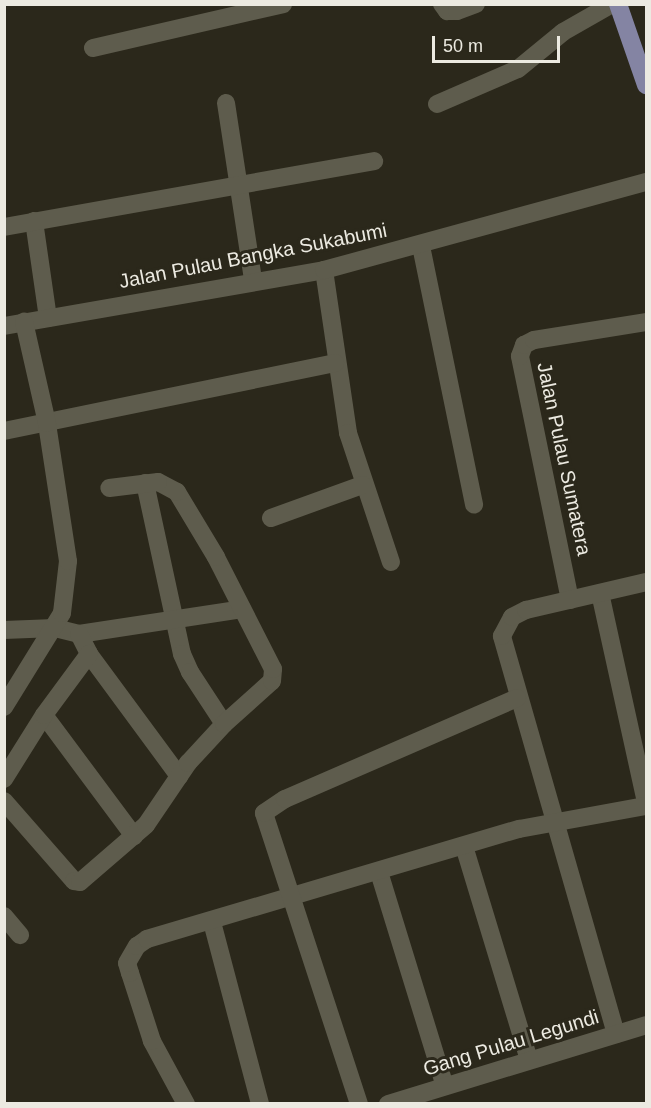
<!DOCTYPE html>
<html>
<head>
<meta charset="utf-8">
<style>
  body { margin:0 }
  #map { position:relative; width:651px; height:1108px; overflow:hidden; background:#2b281b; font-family:Helvetica,sans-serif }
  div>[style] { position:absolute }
  .street>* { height:18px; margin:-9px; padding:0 9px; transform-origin:9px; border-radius:9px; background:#5e5c4d }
  .primary>* { height:18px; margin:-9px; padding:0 9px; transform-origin:9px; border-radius:9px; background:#8484a3 }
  span { translate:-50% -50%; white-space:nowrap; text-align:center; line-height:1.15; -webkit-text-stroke:6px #2b281b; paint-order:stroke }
  .street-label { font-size:20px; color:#eceae1 }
  .frame { position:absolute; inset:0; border:6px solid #eceae1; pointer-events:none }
  .scale { position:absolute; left:432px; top:36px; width:128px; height:27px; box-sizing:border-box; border:3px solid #eceae1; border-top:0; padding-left:8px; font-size:18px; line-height:21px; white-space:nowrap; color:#eceae1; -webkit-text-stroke:4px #2b281b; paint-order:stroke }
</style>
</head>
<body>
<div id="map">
  <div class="street">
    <div style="left:442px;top:4px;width:9px;rotate:54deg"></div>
    <div style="left:447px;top:11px;width:10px"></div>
    <div style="left:457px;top:11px;width:20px;rotate:-20deg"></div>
    <div style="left:93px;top:48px;width:195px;rotate:-13deg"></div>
    <div style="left:226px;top:103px;width:179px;rotate:81.3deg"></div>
    <div style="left:437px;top:104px;width:88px;rotate:-23.4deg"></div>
    <div style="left:518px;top:69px;width:58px;rotate:-39.4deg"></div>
    <div style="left:563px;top:32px;width:56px;rotate:-29.7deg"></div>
    <div style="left:34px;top:221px;width:98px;rotate:81.8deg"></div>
    <div style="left:4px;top:227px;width:376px;rotate:-10.1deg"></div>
    <div style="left:421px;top:246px;width:264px;rotate:78.4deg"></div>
    <div style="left:324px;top:270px;width:165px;rotate:81.6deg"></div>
    <div style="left:348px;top:433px;width:136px;rotate:71.6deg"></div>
    <div style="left:4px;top:326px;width:325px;rotate:-9.9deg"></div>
    <div style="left:324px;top:270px;width:334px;rotate:-15.3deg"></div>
    <div style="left:4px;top:431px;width:338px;rotate:-11.6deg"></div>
    <div style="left:145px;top:483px;width:175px;rotate:77.8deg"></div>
    <div style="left:182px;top:654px;width:20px;rotate:66deg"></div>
    <div style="left:190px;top:672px;width:62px;rotate:56.8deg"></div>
    <div style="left:271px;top:518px;width:97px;rotate:-19.9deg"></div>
    <div style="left:600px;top:593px;width:214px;rotate:77.6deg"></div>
    <div style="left:570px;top:600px;width:249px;rotate:-101.6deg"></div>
    <div style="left:520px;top:356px;width:12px;rotate:-70deg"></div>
    <div style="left:524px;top:345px;width:11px;rotate:-27deg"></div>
    <div style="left:534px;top:340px;width:113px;rotate:-9.1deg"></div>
    <div style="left:4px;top:630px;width:51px;rotate:-2.2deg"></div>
    <div style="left:55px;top:628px;width:25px;rotate:14deg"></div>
    <div style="left:79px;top:634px;width:165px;rotate:-8.7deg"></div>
    <div style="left:79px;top:634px;width:22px;rotate:63deg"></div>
    <div style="left:89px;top:654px;width:152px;rotate:53.6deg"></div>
    <div style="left:4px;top:707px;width:110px;rotate:-58.3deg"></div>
    <div style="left:62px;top:613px;width:52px;rotate:-83.4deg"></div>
    <div style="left:68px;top:561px;width:140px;rotate:-98.7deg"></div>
    <div style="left:47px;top:423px;width:104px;rotate:-102.8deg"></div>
    <div style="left:44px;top:715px;width:151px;rotate:53.4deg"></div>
    <div style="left:4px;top:779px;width:75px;rotate:-58deg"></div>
    <div style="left:44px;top:715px;width:76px;rotate:-53.6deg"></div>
    <div style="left:4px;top:801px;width:106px;rotate:48.8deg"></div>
    <div style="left:74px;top:881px;width:6px;rotate:9deg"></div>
    <div style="left:80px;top:882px;width:87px;rotate:-40.8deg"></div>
    <div style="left:146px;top:825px;width:75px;rotate:-55.9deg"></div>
    <div style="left:188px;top:763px;width:53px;rotate:-47.3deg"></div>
    <div style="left:224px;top:724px;width:64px;rotate:-41.9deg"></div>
    <div style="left:272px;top:681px;width:12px;rotate:-85deg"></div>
    <div style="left:273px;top:669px;width:126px;rotate:-117deg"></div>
    <div style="left:216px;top:557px;width:76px;rotate:-121deg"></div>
    <div style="left:177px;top:492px;width:21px;rotate:-152deg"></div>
    <div style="left:158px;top:482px;width:49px;rotate:173deg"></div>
    <div style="left:464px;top:846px;width:224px;rotate:73.1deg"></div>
    <div style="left:379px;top:872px;width:224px;rotate:72.9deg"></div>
    <div style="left:4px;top:916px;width:25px;rotate:50deg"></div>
    <div style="left:212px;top:922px;width:188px;rotate:75.2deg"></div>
    <div style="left:616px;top:1034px;width:414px;rotate:-106deg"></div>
    <div style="left:502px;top:636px;width:21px;rotate:-62deg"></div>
    <div style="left:512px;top:617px;width:16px;rotate:-27deg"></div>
    <div style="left:526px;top:610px;width:123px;rotate:-13.1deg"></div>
    <div style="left:186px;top:1104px;width:72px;rotate:-118.4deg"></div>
    <div style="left:152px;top:1041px;width:71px;rotate:-107.9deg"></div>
    <div style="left:130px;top:973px;width:10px;rotate:-107deg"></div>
    <div style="left:127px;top:963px;width:20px;rotate:-60deg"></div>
    <div style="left:137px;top:946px;width:12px;rotate:-35deg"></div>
    <div style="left:147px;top:939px;width:388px;rotate:-16.5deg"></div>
    <div style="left:519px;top:829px;width:129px;rotate:-10.3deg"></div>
    <div style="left:359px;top:1104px;width:306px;rotate:-108.1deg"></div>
    <div style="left:264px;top:813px;width:25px;rotate:-34deg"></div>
    <div style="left:285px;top:799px;width:253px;rotate:-23.5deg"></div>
    <div style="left:388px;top:1104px;width:270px;rotate:-17deg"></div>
  </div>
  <div class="primary">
    <div style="left:618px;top:4px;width:86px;rotate:70.9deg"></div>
  </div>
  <div class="street-label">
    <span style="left:253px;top:256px;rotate:-11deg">Jalan Pulau Bangka Sukabumi</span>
    <span style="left:564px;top:459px;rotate:78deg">Jalan Pulau Sumatera</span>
    <span style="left:511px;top:1043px;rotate:-17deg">Gang Pulau Legundi</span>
  </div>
  <div class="frame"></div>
  <div class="scale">50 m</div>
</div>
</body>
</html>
